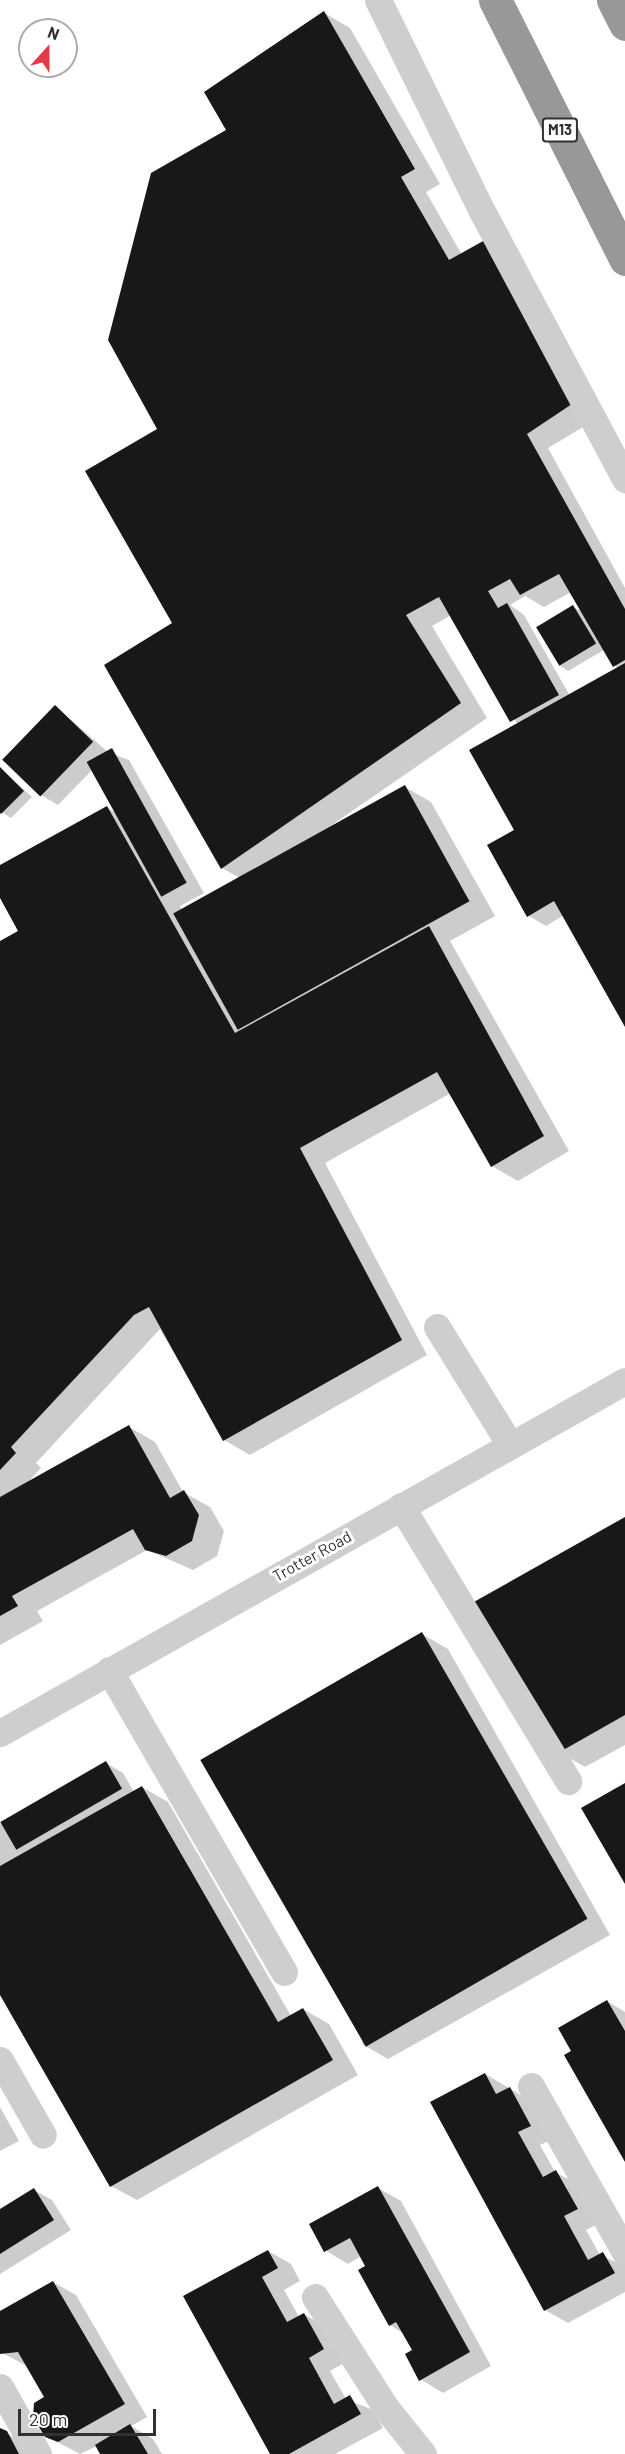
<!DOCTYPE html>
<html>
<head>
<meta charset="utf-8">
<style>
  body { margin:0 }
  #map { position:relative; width:625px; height:2454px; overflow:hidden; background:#fff; font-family:Barlow,sans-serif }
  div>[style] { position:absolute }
  .shadow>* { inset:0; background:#0003 }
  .building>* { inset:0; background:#181818; transform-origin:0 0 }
  .lane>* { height:27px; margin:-13.5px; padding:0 13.5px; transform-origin:13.5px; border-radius:13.5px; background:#cecece }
  .highway>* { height:33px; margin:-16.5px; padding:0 16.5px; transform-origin:16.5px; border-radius:16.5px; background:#989898 }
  span { translate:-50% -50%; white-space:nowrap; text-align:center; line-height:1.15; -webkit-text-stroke:6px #fff; paint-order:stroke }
  .shield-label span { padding:2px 4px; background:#fff; border:2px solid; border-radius:4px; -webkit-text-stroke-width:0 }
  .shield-label { font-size:15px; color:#313131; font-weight:700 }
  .street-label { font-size:16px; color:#313131 }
  .north { position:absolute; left:18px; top:18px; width:60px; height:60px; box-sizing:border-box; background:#fff; border:2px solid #adadad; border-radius:50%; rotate:21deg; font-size:16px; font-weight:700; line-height:24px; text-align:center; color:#313131 }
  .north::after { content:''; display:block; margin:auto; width:21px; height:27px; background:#e13b4b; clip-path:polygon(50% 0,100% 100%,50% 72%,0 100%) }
  .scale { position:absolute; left:18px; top:2409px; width:138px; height:27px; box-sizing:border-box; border:3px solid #313131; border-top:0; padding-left:8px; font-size:18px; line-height:21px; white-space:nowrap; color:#313131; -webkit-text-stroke:4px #fff; paint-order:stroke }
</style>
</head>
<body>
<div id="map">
  <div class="shadow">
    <div style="clip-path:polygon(evenodd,324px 13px,350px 28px,440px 184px,426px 192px,462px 255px,600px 417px,548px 448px,625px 588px,625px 1024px,564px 915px,546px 926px,529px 916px,516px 831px,518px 725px,451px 615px,432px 626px,487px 718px,329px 827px,405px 787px,431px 802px,495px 916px,450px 941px,569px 1151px,518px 1181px,492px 1166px,451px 1093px,325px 1163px,427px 1355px,250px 1455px,224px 1440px,160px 1329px,36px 1463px,41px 1468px,27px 1483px,129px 1427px,155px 1442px,183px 1492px,210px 1507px,224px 1531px,217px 1556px,193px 1570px,147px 1550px,37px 1611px,43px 1621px,0 1645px,0 942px,20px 931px,0 895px,0 867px,107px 808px,119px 815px,93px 769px,58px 805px,41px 795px,56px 707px,108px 752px,129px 760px,204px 893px,180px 906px,182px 910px,240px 878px,222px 868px,174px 624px,159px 429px,229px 131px,324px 13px,571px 592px,583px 612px,573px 607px,559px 665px,568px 671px,604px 650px,618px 669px,570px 696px,524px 615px,510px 605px,525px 596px,544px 607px,571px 592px)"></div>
    <div style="clip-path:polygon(0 768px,32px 797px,11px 818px,0 811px)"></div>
    <div style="clip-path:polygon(625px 1519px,625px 1745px,585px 1767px,559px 1752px)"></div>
    <div style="clip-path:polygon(422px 1634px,448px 1649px,610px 1935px,388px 2059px,362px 2044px)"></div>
    <div style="clip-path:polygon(106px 1763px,123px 1773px,134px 1792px,142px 1787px,168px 1802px,291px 2016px,303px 2009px,329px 2024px,358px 2075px,137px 2200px,111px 2186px,0 1992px,0 1823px)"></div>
    <div style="clip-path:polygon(607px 2001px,625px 2012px,625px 2159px,573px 2052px)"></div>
    <div style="clip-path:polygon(485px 2074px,533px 2102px,553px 2139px,540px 2145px,555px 2172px,579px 2185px,600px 2223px,586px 2230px,600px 2255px,625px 2266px,625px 2292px,568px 2323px,545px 2310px)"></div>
    <div style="clip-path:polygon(0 2107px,19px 2141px,0 2151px)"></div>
    <div style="clip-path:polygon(378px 2188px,401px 2201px,491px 2366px,443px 2393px,420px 2379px,414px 2351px,404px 2334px,390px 2325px,361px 2256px,348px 2264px,325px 2250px)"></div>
    <div style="clip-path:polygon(34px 2190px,52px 2200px,71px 2230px,0 2274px,0 2211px)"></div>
    <div style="clip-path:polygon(268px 2251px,291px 2264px,300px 2281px,284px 2290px,299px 2317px,304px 2314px,327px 2328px,346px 2362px,330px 2371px,346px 2399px,373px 2410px,383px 2428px,335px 2454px,272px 2454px,185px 2296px)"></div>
    <div style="clip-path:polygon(53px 2282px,76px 2295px,147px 2417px,131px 2426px,153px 2439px,162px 2454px,101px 2454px,97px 2446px,80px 2454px,46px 2436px,46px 2398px,29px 2367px,0 2352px,0 2313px)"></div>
    <div style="clip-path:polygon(0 2430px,30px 2446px,35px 2454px,0 2454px)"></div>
  </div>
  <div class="building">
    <div style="clip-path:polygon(324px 11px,415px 169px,401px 177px,449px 260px,485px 240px,575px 402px,527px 434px,625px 609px,625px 660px,613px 667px,559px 574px,520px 595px,510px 579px,488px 591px,498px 608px,507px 603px,559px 695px,510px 722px,439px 597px,406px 615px,461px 703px,221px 869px,104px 665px,172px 623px,85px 471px,157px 429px,108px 340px,151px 173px,226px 130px,204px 92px)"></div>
    <div style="left:573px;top:605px;width:45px;height:43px;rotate:59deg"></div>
    <div style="clip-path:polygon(625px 663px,625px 1027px,554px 901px,527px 917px,487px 845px,514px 830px,469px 750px)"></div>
    <div style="left:55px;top:705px;width:53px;height:76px;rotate:44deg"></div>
    <div style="left:112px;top:748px;width:154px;height:29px;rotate:61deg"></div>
    <div style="clip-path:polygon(0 767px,24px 791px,1px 814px,0 813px)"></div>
    <div style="left:405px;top:785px;width:133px;height:265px;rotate:61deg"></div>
    <div style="clip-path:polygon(107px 806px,235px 1033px,429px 926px,544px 1136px,491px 1167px,437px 1072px,300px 1148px,402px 1340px,223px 1441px,149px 1307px,134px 1315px,11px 1447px,16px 1453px,0 1470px,0 941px,18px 931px,0 898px,0 865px)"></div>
    <div style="clip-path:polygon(129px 1425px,170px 1498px,184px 1490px,199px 1515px,192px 1541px,166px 1556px,145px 1550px,133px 1529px,12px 1596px,18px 1606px,0 1616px,0 1497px)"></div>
    <div style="clip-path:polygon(625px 1517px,625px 1715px,558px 1753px,472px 1603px)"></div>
    <div style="left:422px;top:1632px;width:331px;height:256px;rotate:60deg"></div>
    <div style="left:106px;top:1761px;width:32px;height:122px;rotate:60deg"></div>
    <div style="clip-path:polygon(625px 1783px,625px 1884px,581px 1808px)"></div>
    <div style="clip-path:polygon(142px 1786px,278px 2022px,303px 2008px,333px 2060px,110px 2187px,0 1995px,0 1866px)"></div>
    <div style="clip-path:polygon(607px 2000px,625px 2031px,625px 2162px,564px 2055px,571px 2051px,558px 2028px)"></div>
    <div style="clip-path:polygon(485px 2073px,496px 2094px,510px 2087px,531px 2126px,518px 2132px,543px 2177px,556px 2170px,578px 2209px,564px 2216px,588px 2260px,603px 2252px,615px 2273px,544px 2311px,430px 2102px)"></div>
    <div style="clip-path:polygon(378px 2186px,470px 2352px,419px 2381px,405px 2354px,412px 2350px,396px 2322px,389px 2326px,358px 2270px,365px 2266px,350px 2238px,324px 2252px,309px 2224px)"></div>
    <div style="clip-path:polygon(34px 2188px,54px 2220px,0 2254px,0 2209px)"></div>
    <div style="clip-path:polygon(268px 2250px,278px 2268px,262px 2277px,287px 2322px,304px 2313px,324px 2349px,309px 2358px,334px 2404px,350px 2395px,361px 2414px,289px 2454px,270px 2454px,183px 2296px)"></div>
    <div style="clip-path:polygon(53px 2281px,125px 2404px,58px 2442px,45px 2437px,33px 2417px,34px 2403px,44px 2397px,18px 2352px,0 2354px,0 2311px)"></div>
    <div style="clip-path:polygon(130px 2424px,148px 2454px,100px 2454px,95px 2445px)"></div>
    <div style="clip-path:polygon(0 2428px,7px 2431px,19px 2454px,0 2454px)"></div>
  </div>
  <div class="lane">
    <div style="left:378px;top:0;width:237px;rotate:63.8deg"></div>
    <div style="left:483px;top:213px;width:302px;rotate:61.9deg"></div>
    <div style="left:437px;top:1327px;width:137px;rotate:58.2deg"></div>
    <div style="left:401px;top:1506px;width:322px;rotate:58.7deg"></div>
    <div style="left:109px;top:1670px;width:349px;rotate:59.9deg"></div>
    <div style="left:0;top:1733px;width:717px;rotate:-29.39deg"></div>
    <div style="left:0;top:2060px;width:86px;rotate:60.2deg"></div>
    <div style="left:531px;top:2086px;width:191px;rotate:60.5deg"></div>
    <div style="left:315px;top:2297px;width:132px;rotate:57.4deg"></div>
    <div style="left:386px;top:2408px;width:59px;rotate:51.2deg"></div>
    <div style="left:0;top:2387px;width:77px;rotate:60.4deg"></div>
  </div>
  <div class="highway">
    <div style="left:495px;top:0;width:290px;rotate:63.3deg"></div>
    <div style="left:613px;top:0;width:27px;rotate:63deg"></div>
  </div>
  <div class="shield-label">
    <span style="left:560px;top:130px">M13</span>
  </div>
  <div class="street-label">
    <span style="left:312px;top:1556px;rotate:-29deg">Trotter Road</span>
  </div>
  <div class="north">N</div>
  <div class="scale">20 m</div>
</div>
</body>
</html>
